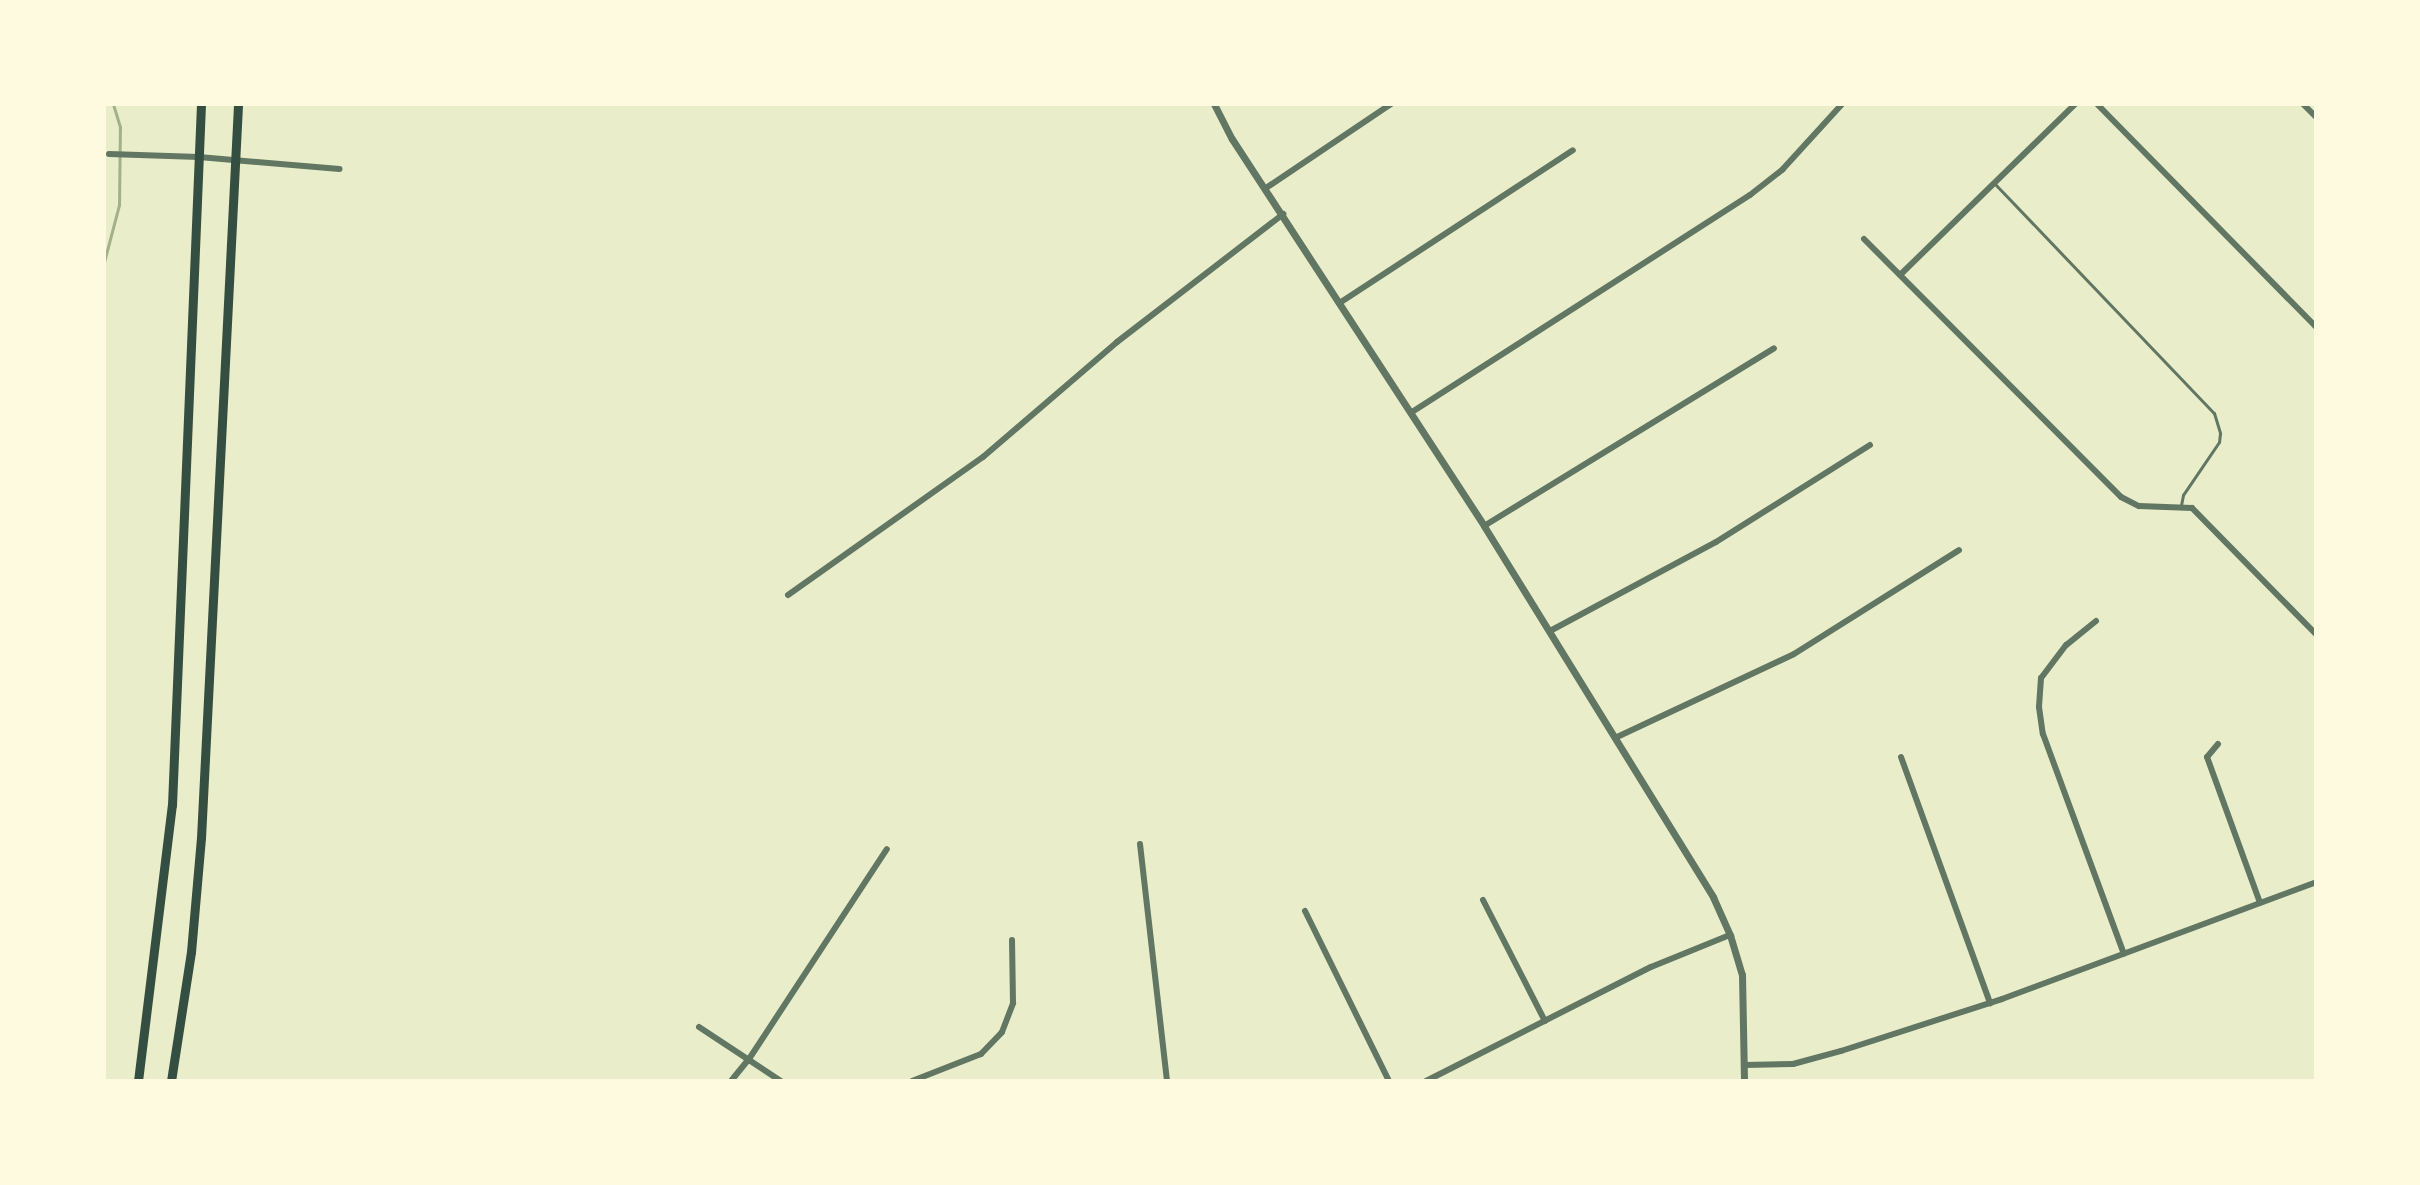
<!DOCTYPE html>
<html>
<head>
<meta charset="utf-8">
<style>
  body { margin:0 }
  #map { position:relative; width:2420px; height:1185px; overflow:hidden; background:#e9edc9; font-family:Lora,serif }
  div>[style] { position:absolute }
  .stream>* { height:3px; margin:-1.5px; padding:0 1.5px; transform-origin:1.5px; border-radius:1.5px; background:#a3b18a }
  .service>* { height:3px; margin:-1.5px; padding:0 1.5px; transform-origin:1.5px; border-radius:1.5px; background:#617663 }
  .minor>* { height:6px; margin:-3px; padding:0 3px; transform-origin:3px; border-radius:3px; background:#617663 }
  .tertiary>* { height:7px; margin:-3.5px; padding:0 3.5px; transform-origin:3.5px; border-radius:3.5px; background:#617663 }
  .trunk>* { height:9px; margin:-4.5px; padding:0 4.5px; transform-origin:4.5px; border-radius:4.5px; background:#344e41 }
  span { translate:-50% -50%; white-space:nowrap; text-align:center; line-height:1.15; -webkit-text-stroke:7px #fefae0; paint-order:stroke }
  .frame { position:absolute; inset:0; border:106px solid #fefae0; pointer-events:none }
</style>
</head>
<body>
<div id="map">
  <div class="stream">
    <div style="left:104px;top:262px;width:59px;rotate:-75.3deg"></div>
    <div style="left:119px;top:205px;width:78px;rotate:-89.3deg"></div>
    <div style="left:120px;top:127px;width:24px;rotate:-107deg"></div>
  </div>
  <div class="service">
    <div style="left:1995px;top:184px;width:317px;rotate:46.3deg"></div>
    <div style="left:2214px;top:413px;width:21px;rotate:73deg"></div>
    <div style="left:2220px;top:433px;width:9px;rotate:96deg"></div>
    <div style="left:2219px;top:442px;width:64px;rotate:124.2deg"></div>
    <div style="left:2183px;top:495px;width:10px;rotate:101deg"></div>
  </div>
  <div class="minor">
    <div style="left:2097px;top:104px;width:313px;rotate:45.5deg"></div>
    <div style="left:2303px;top:104px;width:18px;rotate:45deg"></div>
    <div style="left:109px;top:154px;width:90px;rotate:1.9deg"></div>
    <div style="left:199px;top:157px;width:141px;rotate:4.9deg"></div>
    <div style="left:1266px;top:188px;width:151px;rotate:-33.9deg"></div>
    <div style="left:1864px;top:239px;width:364px;rotate:45.1deg"></div>
    <div style="left:2121px;top:497px;width:20px;rotate:27deg"></div>
    <div style="left:2139px;top:506px;width:53px;rotate:2.2deg"></div>
    <div style="left:2192px;top:508px;width:177px;rotate:45.5deg"></div>
    <div style="left:1900px;top:275px;width:245px;rotate:-44.3deg"></div>
    <div style="left:1341px;top:302px;width:277px;rotate:-33.2deg"></div>
    <div style="left:1412px;top:412px;width:402px;rotate:-32.7deg"></div>
    <div style="left:1750px;top:195px;width:41px;rotate:-38deg"></div>
    <div style="left:1782px;top:170px;width:89px;rotate:-47.7deg"></div>
    <div style="left:1484px;top:526px;width:340px;rotate:-31.5deg"></div>
    <div style="left:788px;top:595px;width:239px;rotate:-35.3deg"></div>
    <div style="left:983px;top:457px;width:177px;rotate:-40.6deg"></div>
    <div style="left:1117px;top:342px;width:210px;rotate:-37.6deg"></div>
    <div style="left:2096px;top:621px;width:38px;rotate:141deg"></div>
    <div style="left:2066px;top:645px;width:41px;rotate:127.1deg"></div>
    <div style="left:2041px;top:678px;width:29px;rotate:94deg"></div>
    <div style="left:2039px;top:707px;width:27px;rotate:82deg"></div>
    <div style="left:2043px;top:734px;width:234px;rotate:69.8deg"></div>
    <div style="left:1550px;top:631px;width:188px;rotate:-28.2deg"></div>
    <div style="left:1716px;top:542px;width:182px;rotate:-32.2deg"></div>
    <div style="left:1617px;top:737px;width:195px;rotate:-25.1deg"></div>
    <div style="left:1794px;top:654px;width:195px;rotate:-32.2deg"></div>
    <div style="left:2218px;top:744px;width:17px;rotate:130deg"></div>
    <div style="left:2207px;top:757px;width:155px;rotate:70deg"></div>
    <div style="left:1901px;top:757px;width:262px;rotate:70.1deg"></div>
    <div style="left:1140px;top:844px;width:239px;rotate:83.5deg"></div>
    <div style="left:1483px;top:900px;width:136px;rotate:62.9deg"></div>
    <div style="left:1305px;top:911px;width:190px;rotate:63.7deg"></div>
    <div style="left:699px;top:1027px;width:98px;rotate:33.4deg"></div>
    <div style="left:1745px;top:1065px;width:48px;rotate:-1.2deg"></div>
    <div style="left:1793px;top:1064px;width:50px;rotate:-15.2deg"></div>
    <div style="left:1841px;top:1051px;width:169px;rotate:-17.9deg"></div>
    <div style="left:2002px;top:999px;width:335px;rotate:-20.4deg"></div>
    <div style="left:731px;top:1081px;width:28px;rotate:-51deg"></div>
    <div style="left:749px;top:1059px;width:251px;rotate:-56.7deg"></div>
    <div style="left:912px;top:1081px;width:74px;rotate:-21.4deg"></div>
    <div style="left:981px;top:1054px;width:30px;rotate:-46deg"></div>
    <div style="left:1002px;top:1032px;width:31px;rotate:-69deg"></div>
    <div style="left:1013px;top:1003px;width:63px;rotate:-90.9deg"></div>
    <div style="left:1426px;top:1081px;width:252px;rotate:-26.9deg"></div>
    <div style="left:1651px;top:967px;width:85px;rotate:-22.1deg"></div>
  </div>
  <div class="tertiary">
    <div style="left:1214px;top:104px;width:39px;rotate:63deg"></div>
    <div style="left:1232px;top:139px;width:462px;rotate:56.9deg"></div>
    <div style="left:1484px;top:526px;width:436px;rotate:58.3deg"></div>
    <div style="left:1713px;top:897px;width:42px;rotate:65.9deg"></div>
    <div style="left:1730px;top:935px;width:42px;rotate:73.3deg"></div>
    <div style="left:1742px;top:975px;width:106px;rotate:88.9deg"></div>
  </div>
  <div class="trunk">
    <div style="left:138px;top:1081px;width:278px;rotate:-83deg"></div>
    <div style="left:172px;top:805px;width:702px;rotate:-87.63deg"></div>
    <div style="left:171px;top:1081px;width:131px;rotate:-81.2deg"></div>
    <div style="left:191px;top:952px;width:114px;rotate:-85deg"></div>
    <div style="left:201px;top:838px;width:735px;rotate:-87.11deg"></div>
  </div>
  <div class="frame"></div>
</div>
</body>
</html>
